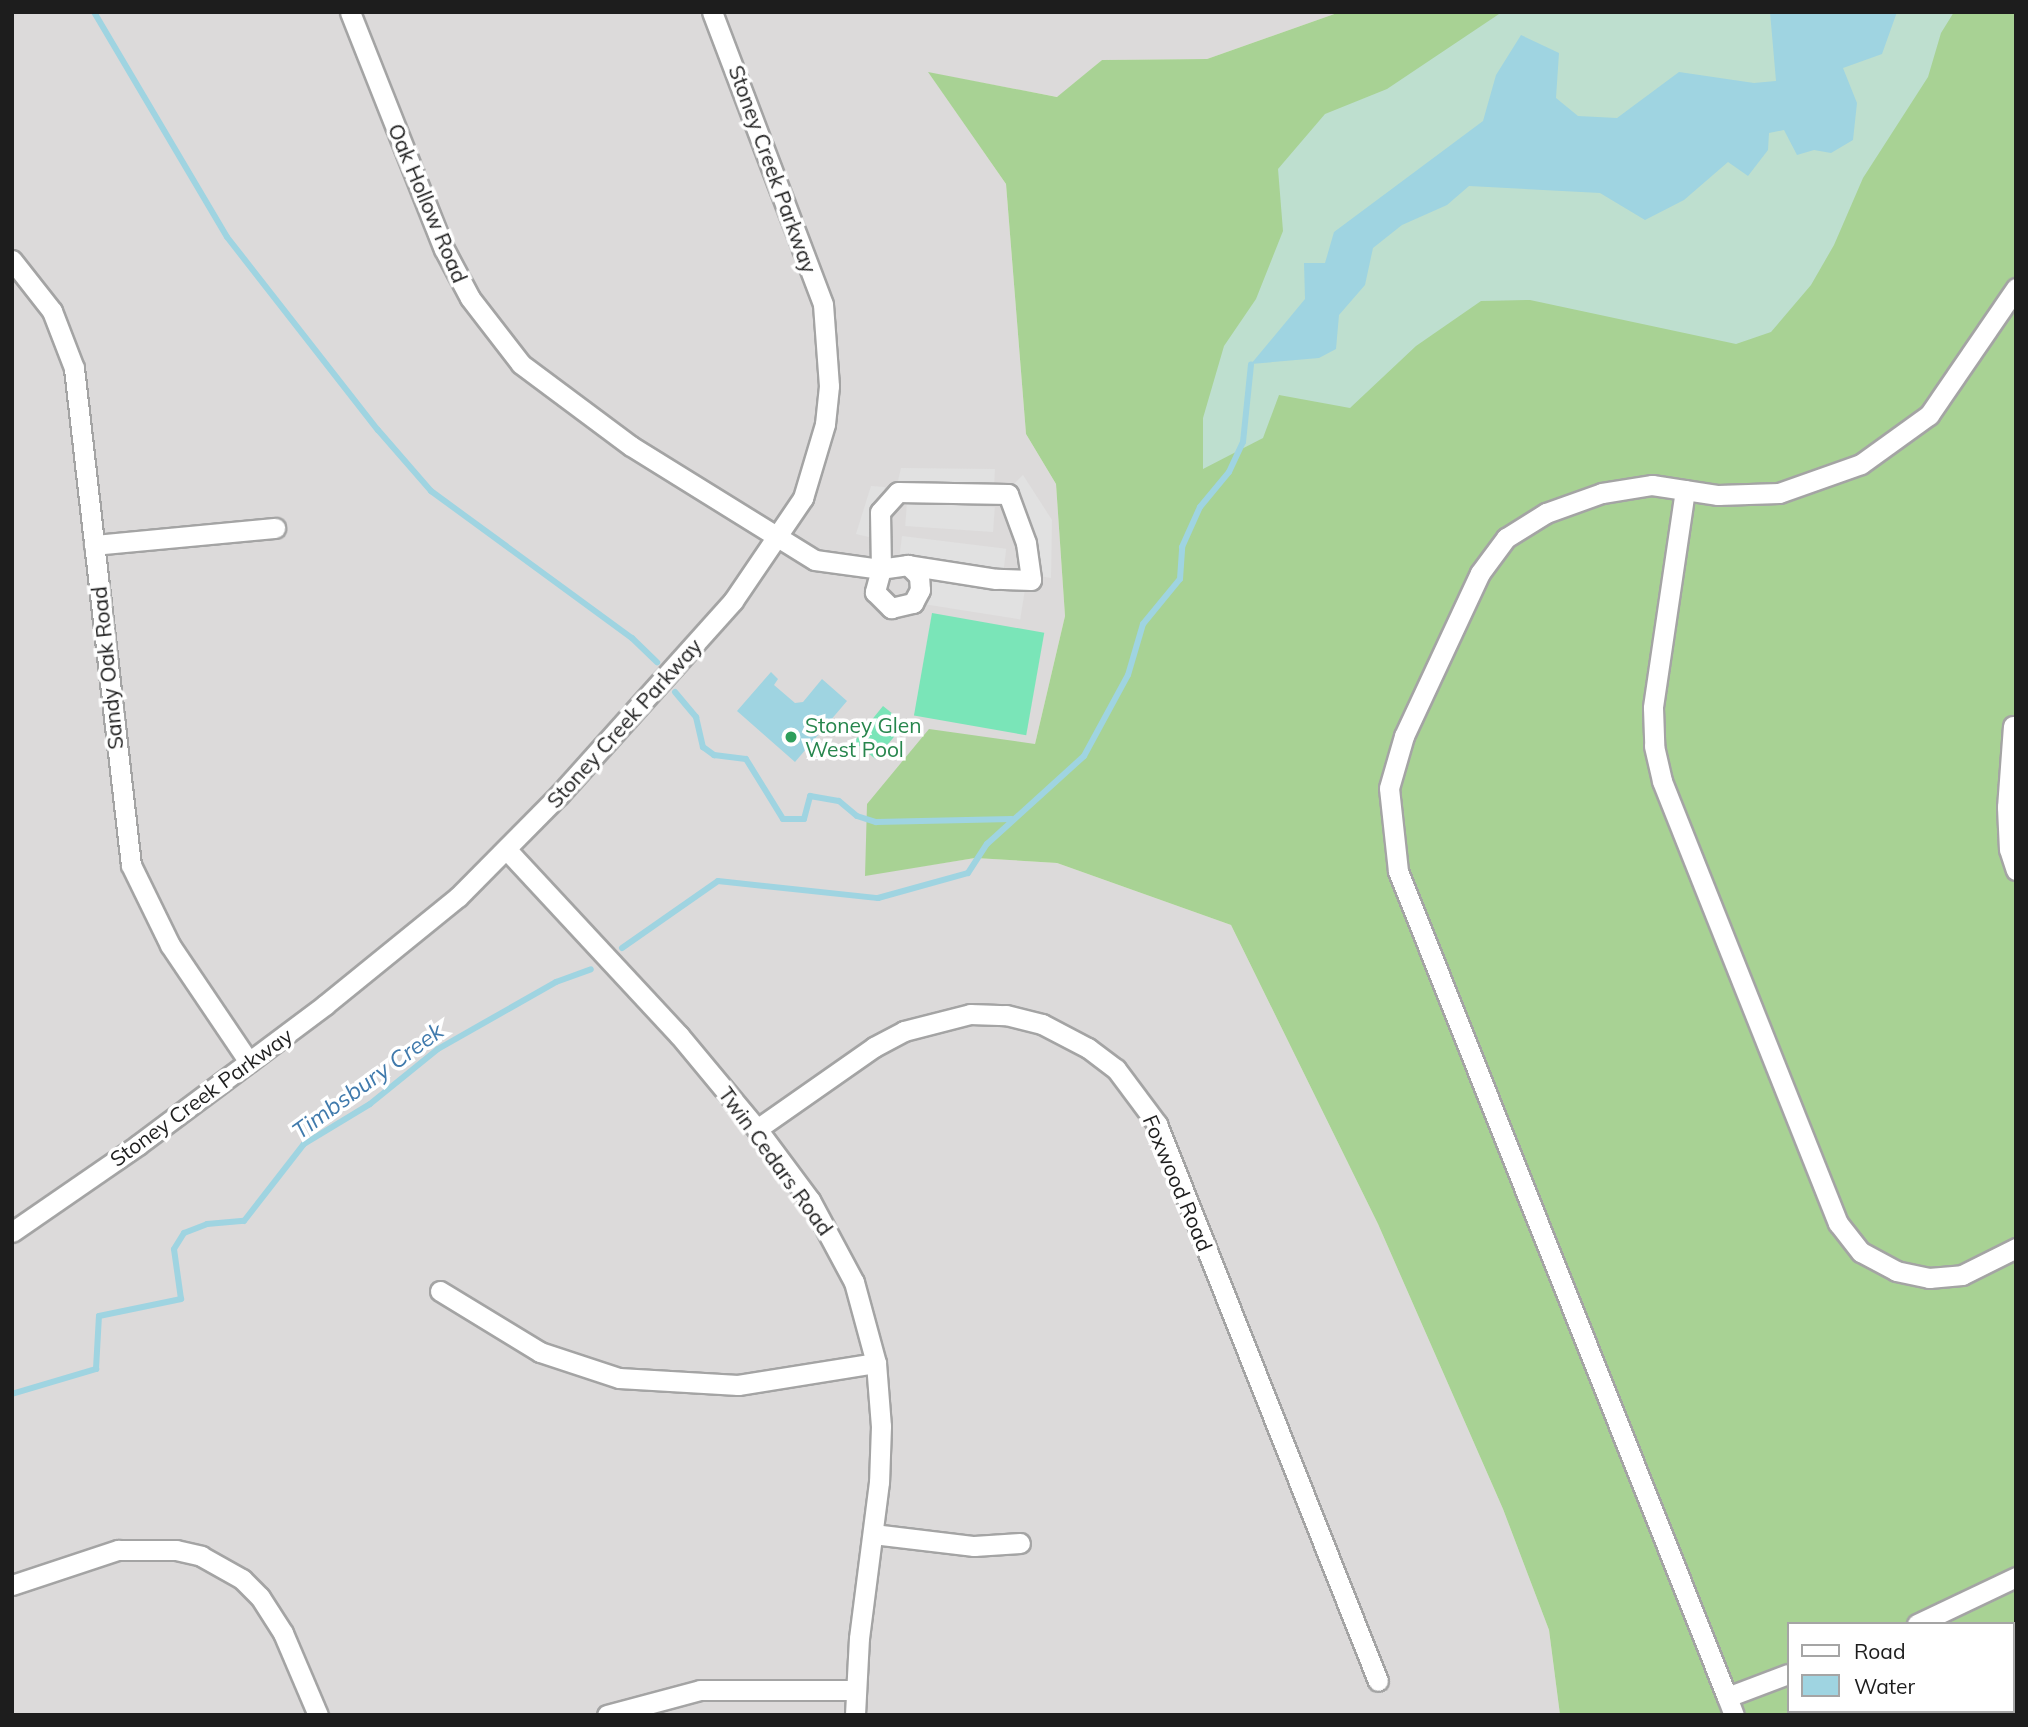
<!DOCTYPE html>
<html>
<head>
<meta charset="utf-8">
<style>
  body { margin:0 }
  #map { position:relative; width:2028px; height:1727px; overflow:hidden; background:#efebe3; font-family:Mulish,sans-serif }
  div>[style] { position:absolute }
  .residential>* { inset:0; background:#dcdada }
  .forest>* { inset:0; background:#a8d294 }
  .wetland>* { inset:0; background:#bedfcf }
  .pitch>* { inset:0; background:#7ae5b8; transform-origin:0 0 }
  .parking>* { inset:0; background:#e1e1e1; transform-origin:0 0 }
  .water>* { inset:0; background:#9fd4e1 }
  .stream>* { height:6px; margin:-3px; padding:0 3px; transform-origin:3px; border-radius:3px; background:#9fd4e1 }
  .roads { filter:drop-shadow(2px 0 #a4a4a4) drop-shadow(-2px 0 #a4a4a4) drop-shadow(0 2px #a4a4a4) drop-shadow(0 -2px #a4a4a4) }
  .minor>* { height:19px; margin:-9.5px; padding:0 9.5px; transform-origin:9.5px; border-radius:9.5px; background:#fff }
  .dots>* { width:19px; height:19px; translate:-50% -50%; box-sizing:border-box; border:4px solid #fff; border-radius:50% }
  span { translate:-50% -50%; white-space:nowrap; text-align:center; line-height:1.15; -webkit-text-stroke:7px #fff; paint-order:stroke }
  .street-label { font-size:21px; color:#1d1d1d }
  .leisure-label { font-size:21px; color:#27864d }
  .left { translate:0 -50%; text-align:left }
  .water-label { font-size:23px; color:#407aac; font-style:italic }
  .frame { position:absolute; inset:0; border:14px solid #1d1d1d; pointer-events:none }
  .legend { position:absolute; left:1787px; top:1622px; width:228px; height:91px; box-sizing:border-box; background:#fff; border:2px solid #a5a5a5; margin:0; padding:9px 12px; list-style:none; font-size:21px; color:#1d1d1d }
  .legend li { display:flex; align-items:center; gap:14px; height:35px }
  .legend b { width:35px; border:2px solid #a5a5a5 }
</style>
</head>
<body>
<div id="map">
  <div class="residential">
    <div style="clip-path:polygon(12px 12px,1340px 12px,1207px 59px,1102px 60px,1058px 97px,929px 73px,1006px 184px,1026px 434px,1056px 484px,1065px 616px,1035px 744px,865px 875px,975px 858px,1057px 863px,1231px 925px,1378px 1224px,1503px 1509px,1549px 1630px,1560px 1715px,12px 1715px)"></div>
  </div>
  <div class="forest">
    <div style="clip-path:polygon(evenodd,1340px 12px,2016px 12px,2016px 1715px,1560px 1715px,1549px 1630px,1503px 1509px,1378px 1224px,1231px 925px,1057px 863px,975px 858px,865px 876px,867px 804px,929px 729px,1035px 744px,1065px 616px,1056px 484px,1026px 434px,1006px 184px,928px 72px,1057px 97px,1102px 60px,1207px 59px,1340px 12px,1788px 1624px,2012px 1624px,2012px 1711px,1788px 1711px,1788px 1624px)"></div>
  </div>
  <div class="wetland">
    <div style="clip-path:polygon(1502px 12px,1954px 12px,1941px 33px,1928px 77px,1863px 178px,1834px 245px,1811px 285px,1771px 332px,1736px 344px,1530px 300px,1481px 301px,1416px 346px,1350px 408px,1279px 395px,1263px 438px,1203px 469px,1203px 418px,1224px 346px,1256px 299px,1283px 231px,1278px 169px,1325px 114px,1387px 89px)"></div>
  </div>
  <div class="pitch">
    <div style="left:932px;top:613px;width:114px;height:104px;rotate:10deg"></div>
    <div style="left:883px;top:706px;width:28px;height:46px;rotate:39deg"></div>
  </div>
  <div class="parking">
    <div style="clip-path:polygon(901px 468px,995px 469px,994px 486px,898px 481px)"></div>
    <div style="clip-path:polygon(1023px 475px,1052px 520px,1051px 578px,1033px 575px,1009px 489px)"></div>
    <div style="clip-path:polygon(871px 486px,885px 487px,873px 538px,856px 534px)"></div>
    <div style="left:907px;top:501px;width:88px;height:25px;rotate:4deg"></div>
    <div style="left:902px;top:536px;width:105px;height:27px;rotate:7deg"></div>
    <div style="left:932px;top:569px;width:95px;height:36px;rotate:9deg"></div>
  </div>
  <div class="water">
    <div style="clip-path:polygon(1770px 12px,1897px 12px,1882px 54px,1843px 68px,1857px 103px,1853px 140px,1831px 153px,1814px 150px,1797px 155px,1784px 130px,1769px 133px,1768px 150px,1748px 176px,1728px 162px,1684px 200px,1645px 220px,1600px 193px,1469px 186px,1447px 205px,1402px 225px,1373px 248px,1365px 285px,1339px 315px,1336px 349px,1319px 358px,1251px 364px,1305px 299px,1304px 263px,1325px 263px,1334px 232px,1483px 121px,1496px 75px,1521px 35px,1559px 53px,1556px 98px,1578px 116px,1617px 118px,1679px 72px,1754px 83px,1776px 81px)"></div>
    <div style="clip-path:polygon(771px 672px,778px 679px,774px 685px,795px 703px,803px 702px,822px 679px,847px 701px,795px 762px,737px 711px)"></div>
  </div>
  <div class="stream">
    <div style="left:94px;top:12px;width:261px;rotate:59.4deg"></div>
    <div style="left:227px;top:237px;width:245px;rotate:52deg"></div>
    <div style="left:378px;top:430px;width:81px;rotate:49deg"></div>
    <div style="left:431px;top:491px;width:249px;rotate:36.2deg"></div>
    <div style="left:632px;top:638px;width:35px;rotate:44deg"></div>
    <div style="left:675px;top:692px;width:33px;rotate:50deg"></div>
    <div style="left:696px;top:717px;width:31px;rotate:77deg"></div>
    <div style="left:703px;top:747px;width:14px;rotate:36deg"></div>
    <div style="left:714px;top:755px;width:32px;rotate:7deg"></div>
    <div style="left:746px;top:759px;width:70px;rotate:58.3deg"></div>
    <div style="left:783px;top:819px;width:21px"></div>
    <div style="left:804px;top:819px;width:24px;rotate:-75deg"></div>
    <div style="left:810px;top:796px;width:29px;rotate:10deg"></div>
    <div style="left:839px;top:801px;width:23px;rotate:40deg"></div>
    <div style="left:857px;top:816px;width:20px;rotate:18deg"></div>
    <div style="left:876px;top:822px;width:136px;rotate:-1.3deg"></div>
    <div style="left:622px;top:948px;width:117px;rotate:-34.9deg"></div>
    <div style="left:718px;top:881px;width:161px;rotate:6.1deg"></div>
    <div style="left:878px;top:898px;width:93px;rotate:-15.5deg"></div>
    <div style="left:968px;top:873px;width:35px;rotate:-57deg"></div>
    <div style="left:987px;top:844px;width:131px;rotate:-42.2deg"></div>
    <div style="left:1084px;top:756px;width:92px;rotate:-61.5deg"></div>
    <div style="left:1128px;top:675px;width:53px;rotate:-73.6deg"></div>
    <div style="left:1143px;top:624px;width:58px;rotate:-50.6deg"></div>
    <div style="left:1180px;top:579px;width:32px;rotate:-86deg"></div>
    <div style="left:1182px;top:547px;width:44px;rotate:-65.8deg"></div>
    <div style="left:1200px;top:507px;width:45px;rotate:-50.4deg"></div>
    <div style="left:1229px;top:472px;width:33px;rotate:-65deg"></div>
    <div style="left:1243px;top:442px;width:78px;rotate:-84.1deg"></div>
    <div style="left:12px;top:1394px;width:88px;rotate:-16.6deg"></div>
    <div style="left:96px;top:1369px;width:53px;rotate:-86.8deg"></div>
    <div style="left:99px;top:1316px;width:84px;rotate:-11.7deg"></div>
    <div style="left:181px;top:1299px;width:50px;rotate:-98deg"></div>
    <div style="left:174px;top:1249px;width:19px;rotate:-58deg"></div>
    <div style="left:184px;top:1233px;width:25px;rotate:-21deg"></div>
    <div style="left:207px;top:1224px;width:37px;rotate:-5deg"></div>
    <div style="left:244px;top:1221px;width:98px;rotate:-52.1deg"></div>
    <div style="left:304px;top:1144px;width:77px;rotate:-31.2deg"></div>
    <div style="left:370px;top:1104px;width:87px;rotate:-39deg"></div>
    <div style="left:438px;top:1049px;width:136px;rotate:-29.6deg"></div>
    <div style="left:556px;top:982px;width:37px;rotate:-20deg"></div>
  </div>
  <div class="roads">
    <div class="minor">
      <div style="left:350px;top:12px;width:255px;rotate:68.4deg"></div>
      <div style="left:444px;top:249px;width:55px;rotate:62deg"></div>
      <div style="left:470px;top:298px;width:83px;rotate:52.3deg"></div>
      <div style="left:521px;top:364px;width:137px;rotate:36.7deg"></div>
      <div style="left:631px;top:446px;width:216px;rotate:31.8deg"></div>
      <div style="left:815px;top:560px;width:67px;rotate:7.8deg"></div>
      <div style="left:881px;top:569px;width:24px;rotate:105deg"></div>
      <div style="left:875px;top:592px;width:23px;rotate:45deg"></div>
      <div style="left:891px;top:608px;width:23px;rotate:-13deg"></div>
      <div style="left:913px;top:603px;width:15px;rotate:-62deg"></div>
      <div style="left:920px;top:590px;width:14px;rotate:-94deg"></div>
      <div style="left:919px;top:576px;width:16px;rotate:-135deg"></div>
      <div style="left:908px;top:565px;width:27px;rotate:172deg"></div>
      <div style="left:881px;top:569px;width:57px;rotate:-91deg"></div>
      <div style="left:880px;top:512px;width:27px;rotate:-48deg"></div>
      <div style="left:898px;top:492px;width:110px;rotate:1deg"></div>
      <div style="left:1008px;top:494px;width:52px;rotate:69.8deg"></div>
      <div style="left:1026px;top:543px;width:37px;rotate:82deg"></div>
      <div style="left:1031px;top:580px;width:35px;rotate:-178deg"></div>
      <div style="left:996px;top:579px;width:89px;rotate:-171deg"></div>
      <div style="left:12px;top:260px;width:65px;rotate:51.9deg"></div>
      <div style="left:52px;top:311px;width:61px;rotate:68.9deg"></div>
      <div style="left:74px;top:368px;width:500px;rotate:83.46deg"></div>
      <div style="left:131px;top:865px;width:89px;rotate:64deg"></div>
      <div style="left:170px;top:945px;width:141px;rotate:56deg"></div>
      <div style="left:1685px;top:490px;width:220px;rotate:98.4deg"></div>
      <div style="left:1653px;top:708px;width:38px;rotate:88deg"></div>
      <div style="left:1654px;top:746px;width:36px;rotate:77deg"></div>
      <div style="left:1662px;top:781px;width:476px;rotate:68.3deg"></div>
      <div style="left:1838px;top:1223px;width:37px;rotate:52deg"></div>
      <div style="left:1861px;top:1252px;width:40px;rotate:28deg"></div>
      <div style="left:1896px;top:1271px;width:34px;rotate:12deg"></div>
      <div style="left:1929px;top:1278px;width:33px;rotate:-5deg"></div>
      <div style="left:1962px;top:1275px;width:60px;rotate:-26.6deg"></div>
      <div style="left:94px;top:545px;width:182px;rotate:-5.4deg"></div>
      <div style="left:2013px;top:726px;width:81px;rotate:94.2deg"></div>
      <div style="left:2007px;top:807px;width:42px;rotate:87.3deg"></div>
      <div style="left:2009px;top:849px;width:22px;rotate:72deg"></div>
      <div style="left:506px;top:849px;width:254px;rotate:47.1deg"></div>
      <div style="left:679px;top:1035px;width:122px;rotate:50.3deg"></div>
      <div style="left:757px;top:1129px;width:89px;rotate:53.3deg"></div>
      <div style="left:810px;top:1200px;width:93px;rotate:61.8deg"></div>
      <div style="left:854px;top:1282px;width:84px;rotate:74.8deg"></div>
      <div style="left:876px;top:1363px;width:63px;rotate:85.5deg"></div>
      <div style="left:881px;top:1426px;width:56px;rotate:92deg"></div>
      <div style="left:879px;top:1482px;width:157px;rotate:97.3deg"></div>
      <div style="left:859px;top:1638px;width:77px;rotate:93deg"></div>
      <div style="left:757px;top:1129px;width:143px;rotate:-35deg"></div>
      <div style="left:874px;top:1047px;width:34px;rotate:-28deg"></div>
      <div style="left:904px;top:1031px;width:68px;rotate:-14.4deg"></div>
      <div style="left:970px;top:1014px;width:36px;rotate:2deg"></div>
      <div style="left:1006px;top:1015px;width:37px;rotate:14deg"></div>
      <div style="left:1042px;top:1024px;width:52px;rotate:27.6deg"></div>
      <div style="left:1088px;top:1048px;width:35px;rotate:37deg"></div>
      <div style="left:1116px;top:1069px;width:69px;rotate:53.3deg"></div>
      <div style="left:1157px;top:1124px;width:599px;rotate:68.36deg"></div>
      <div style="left:12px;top:1232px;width:153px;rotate:-34.6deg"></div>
      <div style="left:138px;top:1145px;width:234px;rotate:-36.8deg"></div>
      <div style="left:325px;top:1005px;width:171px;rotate:-39.1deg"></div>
      <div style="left:458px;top:897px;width:144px;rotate:-45.3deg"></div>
      <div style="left:559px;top:795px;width:261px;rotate:-48.1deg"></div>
      <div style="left:733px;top:601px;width:125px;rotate:-55.8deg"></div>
      <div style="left:803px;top:498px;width:77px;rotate:-73.4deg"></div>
      <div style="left:825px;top:424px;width:38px;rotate:-84deg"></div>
      <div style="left:829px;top:386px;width:82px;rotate:-94.2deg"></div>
      <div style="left:823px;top:304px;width:312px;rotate:-110.8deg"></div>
      <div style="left:440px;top:1291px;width:117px;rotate:31.4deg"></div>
      <div style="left:540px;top:1352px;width:83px;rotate:18.2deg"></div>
      <div style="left:619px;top:1378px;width:119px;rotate:3.4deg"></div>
      <div style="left:738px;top:1385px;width:140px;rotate:-9.1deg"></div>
      <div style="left:873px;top:1534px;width:102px;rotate:6.8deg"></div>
      <div style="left:974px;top:1546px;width:46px;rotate:-3.7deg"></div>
      <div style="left:12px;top:1585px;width:112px;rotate:-18.3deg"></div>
      <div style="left:118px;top:1550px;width:58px"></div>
      <div style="left:176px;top:1550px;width:26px;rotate:13deg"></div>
      <div style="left:201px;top:1556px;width:47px;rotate:29.3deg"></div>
      <div style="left:242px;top:1579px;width:25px;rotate:45deg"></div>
      <div style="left:260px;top:1597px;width:43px;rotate:57.4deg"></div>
      <div style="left:283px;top:1633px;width:89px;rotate:66.9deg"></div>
      <div style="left:1917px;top:1624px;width:110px;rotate:-25.4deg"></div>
      <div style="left:1788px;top:1674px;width:65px;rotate:159.3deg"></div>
      <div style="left:1727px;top:1697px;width:889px;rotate:-111.72deg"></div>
      <div style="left:1398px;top:871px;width:83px;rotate:-96.2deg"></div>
      <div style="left:1389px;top:788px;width:54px;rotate:-73.9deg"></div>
      <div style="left:1404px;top:736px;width:180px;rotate:-65deg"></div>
      <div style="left:1480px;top:573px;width:44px;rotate:-53.4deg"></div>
      <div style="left:1506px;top:538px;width:47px;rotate:-32deg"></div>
      <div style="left:1546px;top:513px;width:59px;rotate:-19.7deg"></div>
      <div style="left:1602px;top:493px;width:51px;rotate:-9.1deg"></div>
      <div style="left:1652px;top:485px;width:67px;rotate:8.6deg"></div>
      <div style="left:1718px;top:495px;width:61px;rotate:-1.9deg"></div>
      <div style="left:1779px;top:493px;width:87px;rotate:-19.5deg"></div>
      <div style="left:1861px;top:464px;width:84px;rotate:-35.8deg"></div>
      <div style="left:1929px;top:415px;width:154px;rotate:-55.6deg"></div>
      <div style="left:1727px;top:1697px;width:19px;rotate:69deg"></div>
      <div style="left:607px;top:1715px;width:96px;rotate:-15deg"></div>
      <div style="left:700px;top:1690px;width:156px"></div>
    </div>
  </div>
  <div class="dots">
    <div style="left:791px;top:737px;background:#2e9e5b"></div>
  </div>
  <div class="street-label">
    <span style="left:773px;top:169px;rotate:70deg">Stoney Creek Parkway</span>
    <span style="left:428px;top:203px;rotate:67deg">Oak Hollow Road</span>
    <span style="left:107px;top:668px;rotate:-96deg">Sandy Oak Road</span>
    <span style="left:624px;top:723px;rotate:-48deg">Stoney Creek Parkway</span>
    <span style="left:201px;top:1097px;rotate:-36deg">Stoney Creek Parkway</span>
    <span style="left:776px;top:1161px;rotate:54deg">Twin Cedars Road</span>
    <span style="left:1178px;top:1183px;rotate:67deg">Foxwood Road</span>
  </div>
  <div class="leisure-label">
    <span class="left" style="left:805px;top:737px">Stoney Glen<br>West Pool</span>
  </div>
  <div class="water-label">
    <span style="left:368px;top:1081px;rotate:-36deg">Timbsbury Creek</span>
  </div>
  <div class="frame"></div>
  <ul class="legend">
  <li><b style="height:9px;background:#fff"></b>Road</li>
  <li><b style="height:19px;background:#9fd4e1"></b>Water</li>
  </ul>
</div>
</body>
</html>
